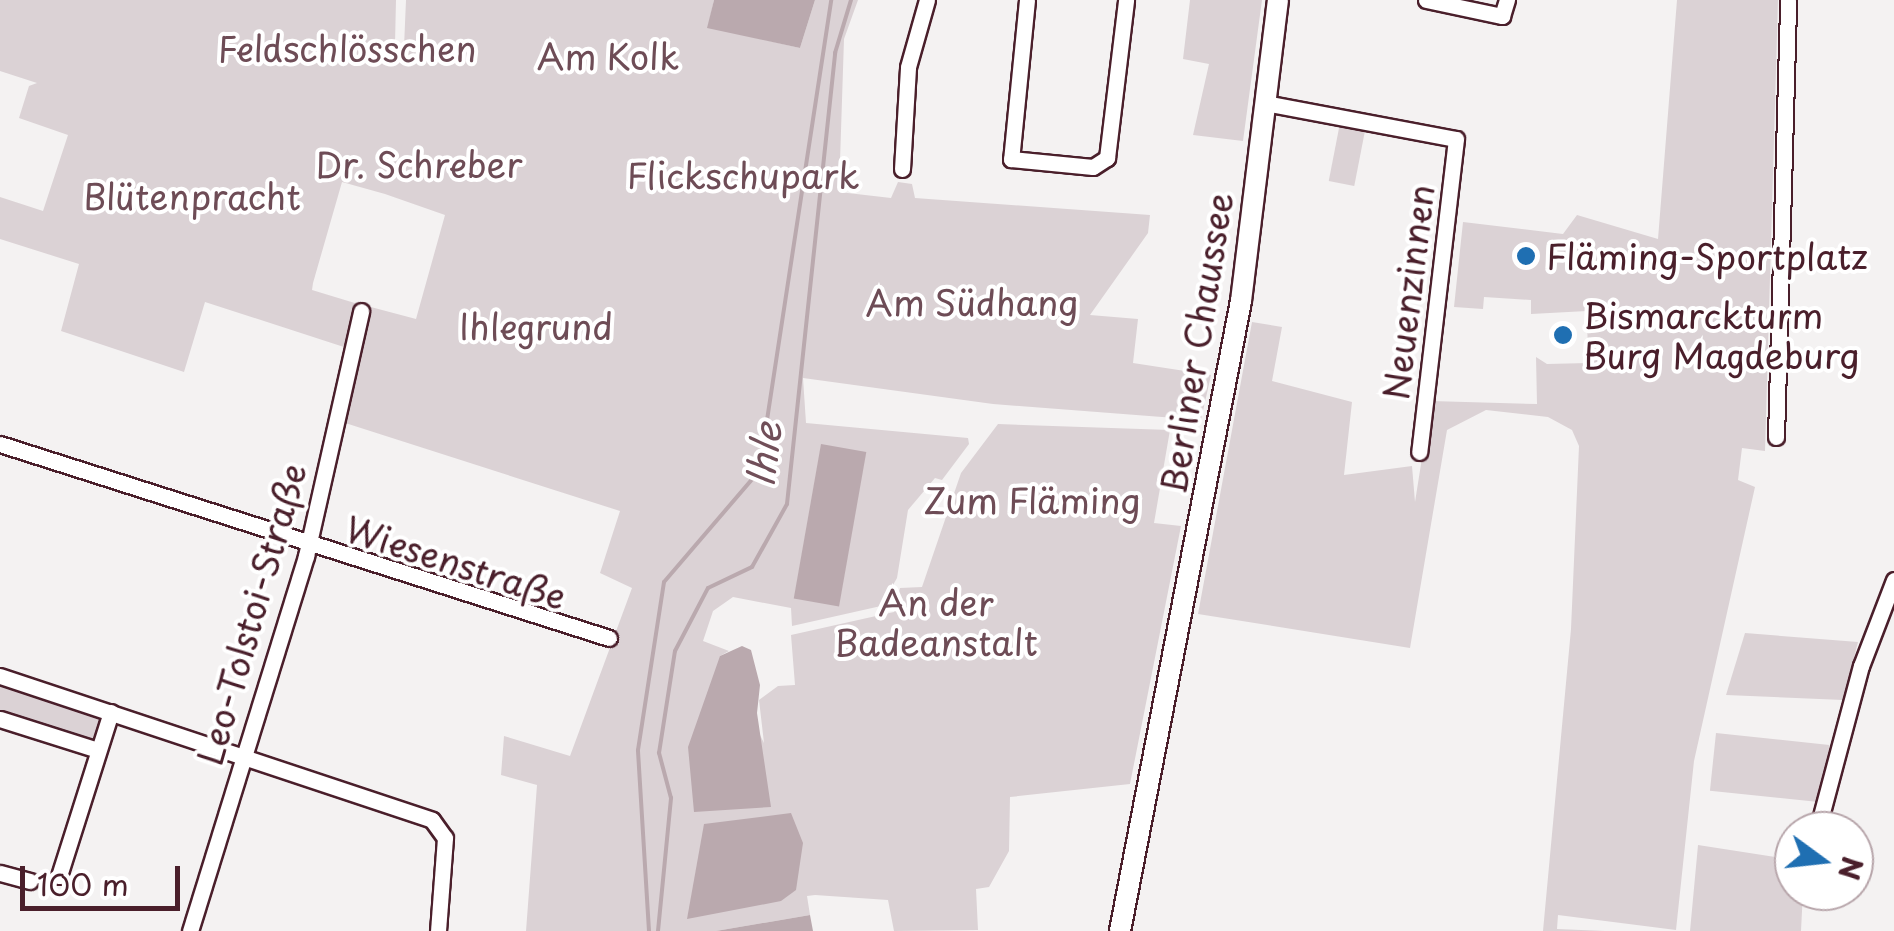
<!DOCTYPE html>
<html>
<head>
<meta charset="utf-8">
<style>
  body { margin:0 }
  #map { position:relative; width:1894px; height:931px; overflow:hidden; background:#f4f2f2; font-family:"Playpen Sans",sans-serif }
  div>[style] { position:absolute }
  .green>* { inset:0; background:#dbd2d5; transform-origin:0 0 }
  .water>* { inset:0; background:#baa9ae; transform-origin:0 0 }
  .stream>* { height:4px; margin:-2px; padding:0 2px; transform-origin:2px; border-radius:2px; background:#baa9ae }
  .roads { filter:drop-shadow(2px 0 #4a1f2b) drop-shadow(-2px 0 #4a1f2b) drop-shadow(0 2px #4a1f2b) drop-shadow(0 -2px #4a1f2b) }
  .minor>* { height:15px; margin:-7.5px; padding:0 7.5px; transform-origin:7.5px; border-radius:7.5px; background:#fff }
  .major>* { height:20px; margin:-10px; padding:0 10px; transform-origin:10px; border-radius:10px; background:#fff }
  .dots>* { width:28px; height:28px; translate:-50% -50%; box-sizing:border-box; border:5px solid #fff; border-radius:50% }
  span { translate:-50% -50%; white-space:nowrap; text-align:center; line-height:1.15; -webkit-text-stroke:8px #fff; paint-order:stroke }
  .park-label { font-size:35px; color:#6e4c56 }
  .poi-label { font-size:35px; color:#4a1f2b }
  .left { translate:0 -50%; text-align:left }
  .street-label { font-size:35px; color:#4a1f2b }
  .water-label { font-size:38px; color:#714f59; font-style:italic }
  .north { position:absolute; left:1774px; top:811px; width:100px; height:100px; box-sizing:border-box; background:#fff; border:2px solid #b7a5aa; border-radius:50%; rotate:105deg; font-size:28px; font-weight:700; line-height:40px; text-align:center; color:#4a1f2b }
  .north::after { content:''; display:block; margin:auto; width:35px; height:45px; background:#1f6fb2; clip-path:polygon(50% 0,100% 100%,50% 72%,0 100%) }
  .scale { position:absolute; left:20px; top:866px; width:160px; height:45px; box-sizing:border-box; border:5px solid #4a1f2b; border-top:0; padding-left:12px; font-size:30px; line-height:35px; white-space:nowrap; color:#4a1f2b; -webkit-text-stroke:8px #fff; paint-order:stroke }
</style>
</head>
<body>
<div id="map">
  <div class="green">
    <div style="clip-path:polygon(0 0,396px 0,395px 44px,404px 47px,406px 0,714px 0,708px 27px,800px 48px,815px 0,858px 0,844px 39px,839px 192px,891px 198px,898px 182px,912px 184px,915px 198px,1150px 215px,1148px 233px,1090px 315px,1138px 319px,1133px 363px,1211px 375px,1201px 420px,993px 404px,803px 378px,806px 423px,968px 438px,969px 444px,942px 480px,935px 478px,908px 510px,897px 578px,881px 606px,792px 626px,791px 608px,733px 597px,713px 611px,703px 641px,729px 651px,720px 656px,764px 743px,759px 700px,778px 686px,795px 685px,791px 635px,894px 612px,900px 588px,922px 587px,961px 473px,998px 424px,1170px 430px,1154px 523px,1181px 526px,1130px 784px,1010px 797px,1009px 851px,989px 887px,976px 889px,978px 930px,894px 931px,888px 900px,815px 895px,807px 896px,810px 915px,716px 931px,526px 931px,537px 785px,501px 775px,504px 736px,570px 756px,632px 588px,600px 573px,620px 511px,339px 421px,367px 306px,416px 319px,445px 215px,385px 194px,342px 182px,313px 283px,312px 290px,358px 304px,347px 348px,205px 302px,184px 372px,61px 331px,79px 264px,0 239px,0 197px,43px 211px,68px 135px,19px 118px,29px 86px,37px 83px,0 71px)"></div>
    <div style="clip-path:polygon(1190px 0,1262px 0,1243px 141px,1193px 135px,1209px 64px,1183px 59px)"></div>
    <div style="clip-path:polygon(1677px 0,1778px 0,1765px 451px,1742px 448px,1738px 480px,1755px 487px,1694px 761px,1676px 930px,1558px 915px,1557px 929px,1605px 931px,1543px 931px,1571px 629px,1579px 446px,1572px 430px,1548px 417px,1486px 410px,1447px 430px,1410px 648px,1198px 614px,1252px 322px,1282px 327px,1272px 381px,1352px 402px,1344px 475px,1412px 466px,1415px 502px,1431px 401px,1537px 404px,1536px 357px,1547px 364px,1588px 363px,1587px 311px,1531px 314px,1531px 300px,1484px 297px,1483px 309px,1454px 307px,1463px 222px,1563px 234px,1577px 215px,1658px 239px)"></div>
    <div style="left:1340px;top:123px;width:26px;height:59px;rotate:11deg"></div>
    <div style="clip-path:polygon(1745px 633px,1858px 642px,1843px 700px,1726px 695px)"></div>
    <div style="clip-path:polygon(0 681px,104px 717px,94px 743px,0 715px)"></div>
    <div style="left:1716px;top:733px;width:114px;height:58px;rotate:6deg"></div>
    <div style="clip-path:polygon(1698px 845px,1794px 860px,1794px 891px,1803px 891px,1801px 931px,1690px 931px)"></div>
  </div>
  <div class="water">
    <div style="clip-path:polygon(714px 0,815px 0,800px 48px,707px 28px)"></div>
    <div style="left:821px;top:444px;width:46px;height:157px;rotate:10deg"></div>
    <div style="clip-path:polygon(742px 646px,751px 650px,760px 685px,757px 713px,771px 807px,694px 812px,688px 747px,720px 656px)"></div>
    <div style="clip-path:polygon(791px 813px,803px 843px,796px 890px,781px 901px,687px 919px,704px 824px)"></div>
    <div style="clip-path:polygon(810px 915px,813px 931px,716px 931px)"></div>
  </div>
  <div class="stream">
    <div style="left:767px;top:420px;width:425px;rotate:-81.3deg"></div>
    <div style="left:649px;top:931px;width:181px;rotate:-93.5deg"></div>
    <div style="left:638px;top:750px;width:170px;rotate:-81.2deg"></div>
    <div style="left:664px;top:582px;width:157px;rotate:-49.4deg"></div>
    <div style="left:766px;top:463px;width:21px;rotate:-85deg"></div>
    <div style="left:658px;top:931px;width:134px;rotate:-84.4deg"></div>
    <div style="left:671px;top:798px;width:47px;rotate:-104.9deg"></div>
    <div style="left:659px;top:753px;width:103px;rotate:-81.1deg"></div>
    <div style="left:675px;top:651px;width:71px;rotate:-62.4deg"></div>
    <div style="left:708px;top:588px;width:49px;rotate:-25.5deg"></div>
    <div style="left:752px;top:567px;width:72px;rotate:-60.9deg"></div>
    <div style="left:787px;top:504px;width:454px;rotate:-83.9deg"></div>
    <div style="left:835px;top:53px;width:55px;rotate:-73.2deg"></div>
  </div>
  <div class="roads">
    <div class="minor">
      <div style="left:1027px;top:0;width:160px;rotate:95.7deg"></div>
      <div style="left:1011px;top:159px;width:82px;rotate:5.6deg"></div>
      <div style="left:1093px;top:167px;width:17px;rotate:-33deg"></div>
      <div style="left:1107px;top:158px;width:159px;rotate:-83.1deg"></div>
      <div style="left:1426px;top:0;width:78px;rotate:11.9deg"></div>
      <div style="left:1502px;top:16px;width:17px;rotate:-73deg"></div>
      <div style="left:1265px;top:103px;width:194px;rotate:10.7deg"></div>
      <div style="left:1456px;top:139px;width:315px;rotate:96.7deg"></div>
      <div style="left:902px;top:169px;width:102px;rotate:-86.6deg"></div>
      <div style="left:908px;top:67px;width:70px;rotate:-74.2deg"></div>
      <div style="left:1776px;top:437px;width:437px;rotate:-88.4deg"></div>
      <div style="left:0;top:444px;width:639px;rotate:17.67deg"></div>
      <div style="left:0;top:676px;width:455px;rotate:18.4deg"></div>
      <div style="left:432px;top:820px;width:22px;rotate:54deg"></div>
      <div style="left:445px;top:838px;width:93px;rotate:94.3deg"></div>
      <div style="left:0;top:719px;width:103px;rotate:17.6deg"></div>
      <div style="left:1817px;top:831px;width:171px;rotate:-75.1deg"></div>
      <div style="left:1861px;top:666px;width:92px;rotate:-69deg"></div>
      <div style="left:0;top:873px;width:31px;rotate:15deg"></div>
      <div style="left:59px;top:876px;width:172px;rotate:-72.4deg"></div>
      <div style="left:190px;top:931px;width:393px;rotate:-72.8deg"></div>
      <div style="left:306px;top:556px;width:251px;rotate:-77.3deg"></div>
    </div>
    <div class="major">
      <div style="left:1120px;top:931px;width:642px;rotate:-79.13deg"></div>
      <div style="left:1241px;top:301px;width:303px;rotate:-83deg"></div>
    </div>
  </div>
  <div class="dots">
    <div style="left:1526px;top:256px;background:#1f6fb2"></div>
    <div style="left:1563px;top:335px;background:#1f6fb2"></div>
  </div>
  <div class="park-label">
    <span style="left:347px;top:48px">Feldschlösschen</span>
    <span style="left:608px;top:56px">Am Kolk</span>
    <span style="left:419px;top:164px">Dr. Schreber</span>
    <span style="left:743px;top:175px">Flickschupark</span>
    <span style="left:192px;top:196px">Blütenpracht</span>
    <span style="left:972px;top:302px">Am Südhang</span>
    <span style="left:536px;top:326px">Ihlegrund</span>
    <span style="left:1032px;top:500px">Zum Fläming</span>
    <span style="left:936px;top:622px">An der<br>Badeanstalt</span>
  </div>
  <div class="poi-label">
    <span class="left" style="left:1546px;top:256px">Fläming-Sportplatz</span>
    <span class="left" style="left:1583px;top:335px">Bismarckturm<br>Burg Magdeburg</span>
  </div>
  <div class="street-label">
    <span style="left:1408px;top:292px;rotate:-83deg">Neuenzinnen</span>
    <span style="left:1196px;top:343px;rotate:-81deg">Berliner Chaussee</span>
    <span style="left:456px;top:562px;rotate:18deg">Wiesenstraße</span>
    <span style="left:251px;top:614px;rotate:-74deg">Leo-Tolstoi-Straße</span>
  </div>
  <div class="water-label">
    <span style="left:763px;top:454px;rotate:-83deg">Ihle</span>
  </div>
  <div class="north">N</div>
  <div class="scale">100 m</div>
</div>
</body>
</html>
